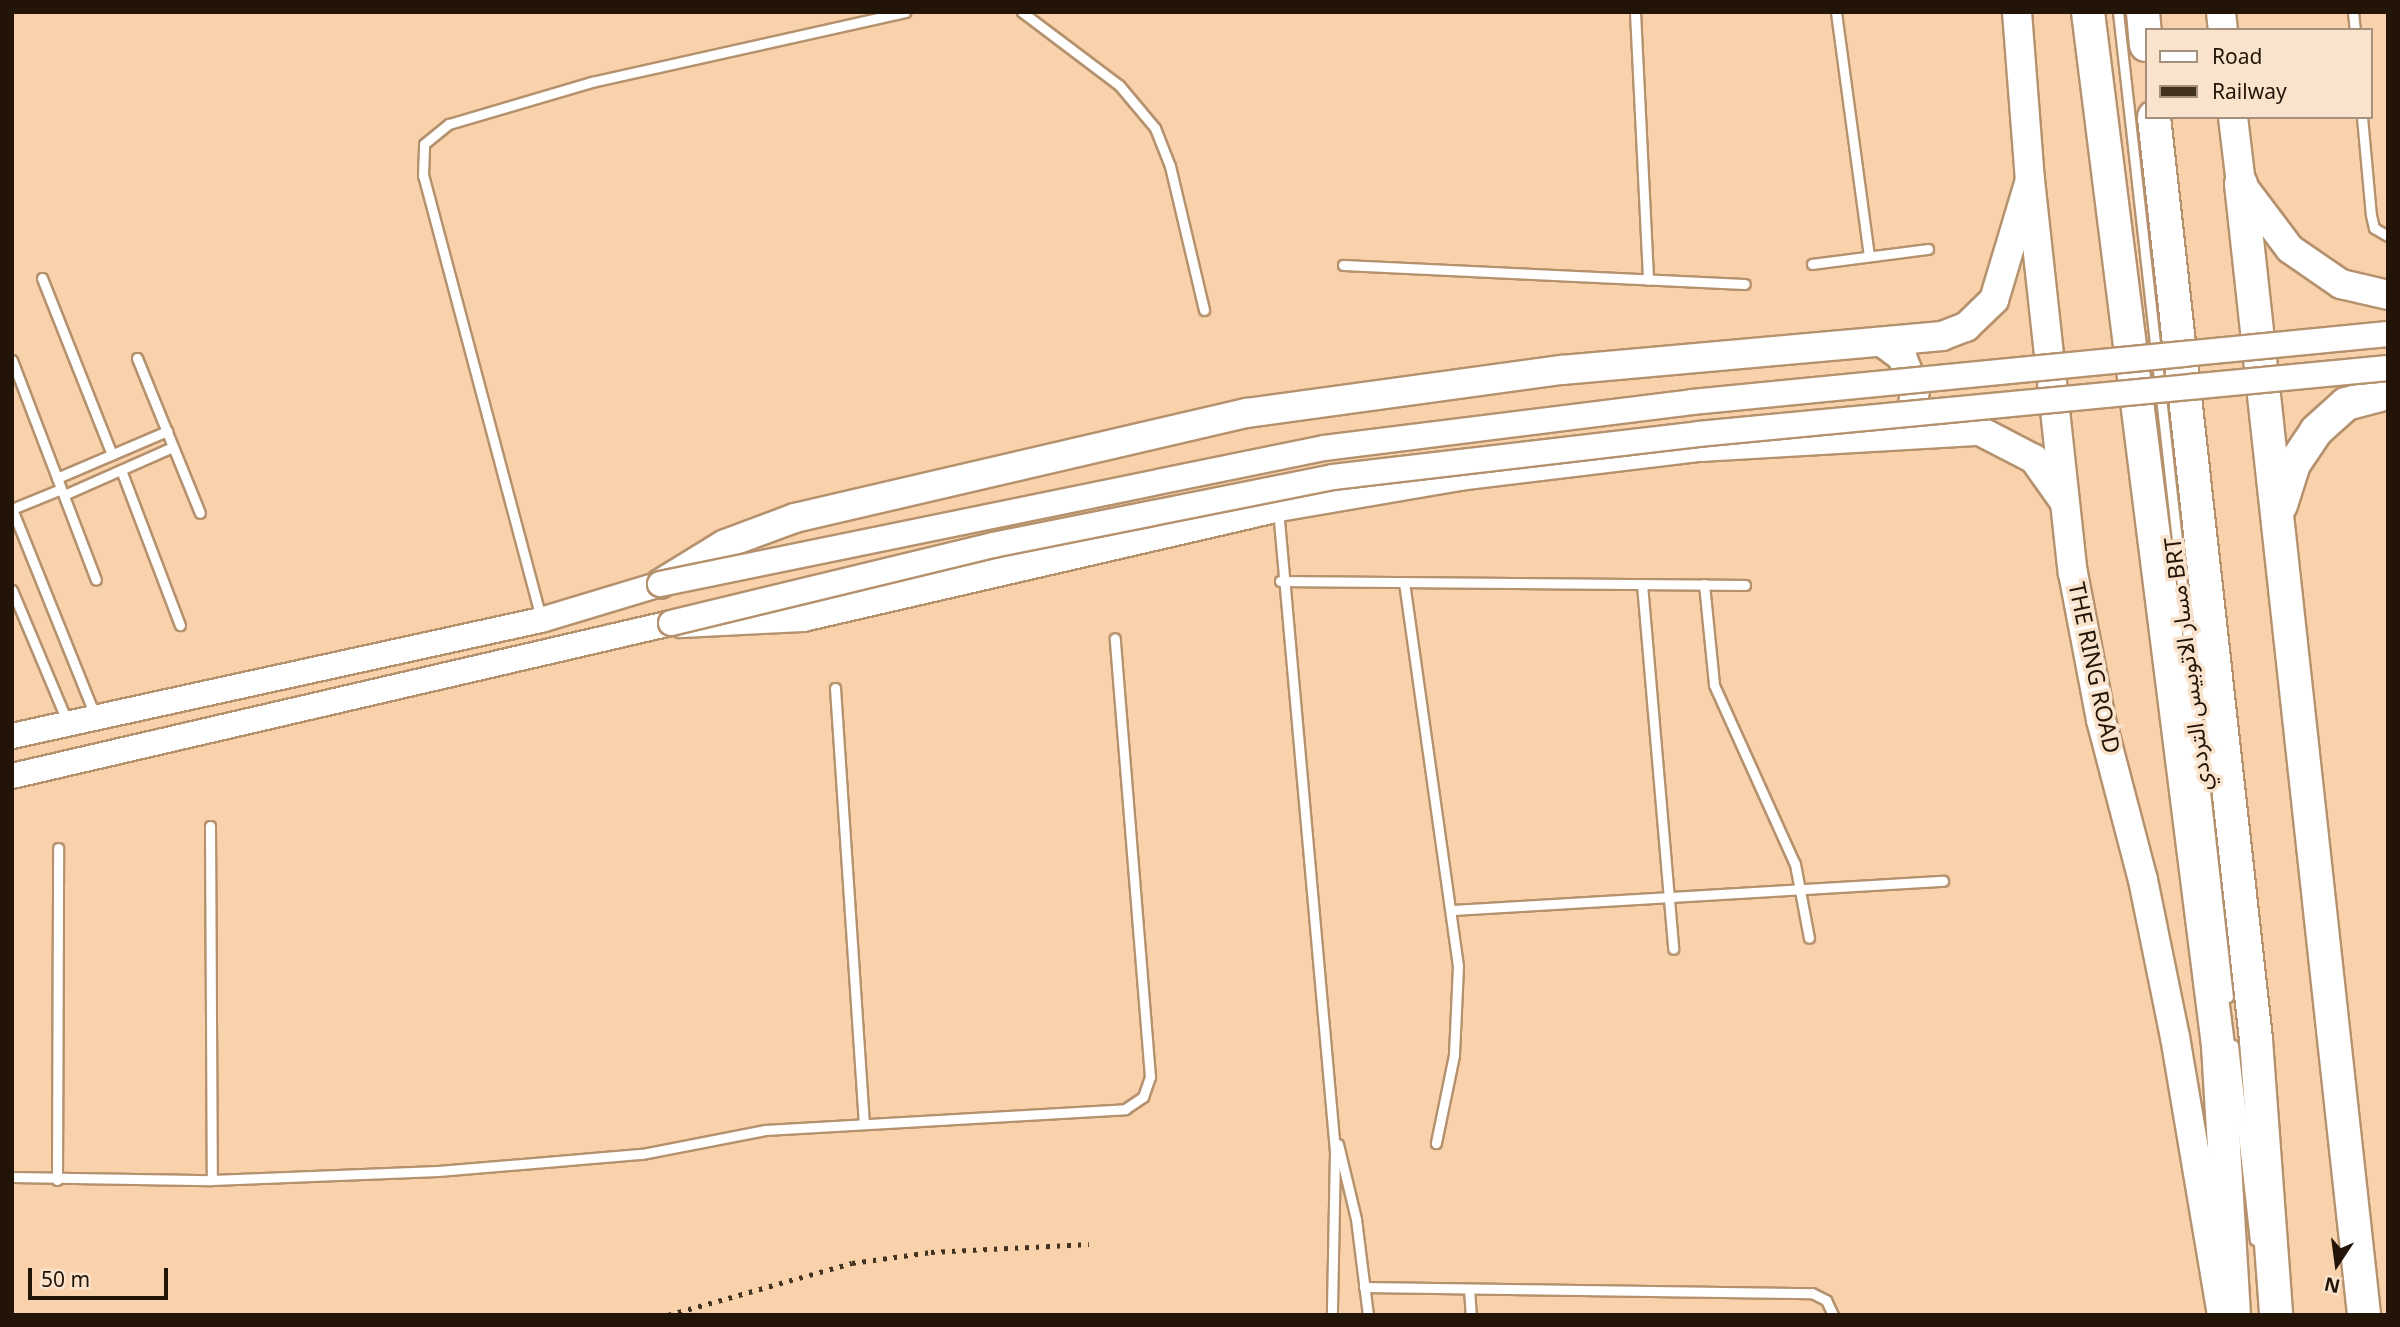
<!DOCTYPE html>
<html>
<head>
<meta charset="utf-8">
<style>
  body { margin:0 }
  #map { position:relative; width:2400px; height:1327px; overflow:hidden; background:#f9d2ac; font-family:Georgia,"Noto Sans Arabic",serif }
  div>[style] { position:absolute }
  .roads { filter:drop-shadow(2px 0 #b5916d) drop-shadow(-2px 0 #b5916d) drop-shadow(0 2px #b5916d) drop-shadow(0 -2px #b5916d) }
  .service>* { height:9px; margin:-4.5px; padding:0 4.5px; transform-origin:4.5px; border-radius:4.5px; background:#fff }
  .secondary>* { height:24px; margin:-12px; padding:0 12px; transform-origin:12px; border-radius:12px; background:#fff }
  .trunk>* { height:28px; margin:-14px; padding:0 14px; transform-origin:14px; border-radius:14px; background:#fff }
  .motorway>* { height:32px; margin:-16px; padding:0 16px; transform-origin:16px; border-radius:16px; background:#fff }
  .rail>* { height:5px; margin-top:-2.5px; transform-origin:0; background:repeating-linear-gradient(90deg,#443220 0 3.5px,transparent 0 10.5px) }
  .bridges { filter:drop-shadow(2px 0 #b5916d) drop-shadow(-2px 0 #b5916d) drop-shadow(0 2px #b5916d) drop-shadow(0 -2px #b5916d) }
  .secondary-bridge>* { height:24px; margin:-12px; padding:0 12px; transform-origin:12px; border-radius:12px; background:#fff }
  span { translate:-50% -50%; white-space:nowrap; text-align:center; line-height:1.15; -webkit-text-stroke:7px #fae3cc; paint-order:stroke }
  .street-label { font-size:23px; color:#221406 }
  .frame { position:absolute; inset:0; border:14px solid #221406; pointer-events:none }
  .legend { position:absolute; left:2145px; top:28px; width:228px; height:91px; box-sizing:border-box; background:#fae3cc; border:2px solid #a4907d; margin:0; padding:9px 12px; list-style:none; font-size:21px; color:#221406 }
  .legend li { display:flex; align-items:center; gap:14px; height:35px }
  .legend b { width:35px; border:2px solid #a4907d }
  .north { position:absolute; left:2302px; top:1229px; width:70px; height:70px; -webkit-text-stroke:5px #fae3cc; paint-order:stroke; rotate:193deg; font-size:19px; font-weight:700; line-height:28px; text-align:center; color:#221406 }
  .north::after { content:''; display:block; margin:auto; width:24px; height:32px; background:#221406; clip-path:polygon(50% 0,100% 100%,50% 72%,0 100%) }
  .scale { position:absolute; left:28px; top:1268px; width:140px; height:32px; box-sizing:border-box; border:4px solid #221406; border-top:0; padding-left:9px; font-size:21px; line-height:24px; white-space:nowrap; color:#221406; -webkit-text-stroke:5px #fae3cc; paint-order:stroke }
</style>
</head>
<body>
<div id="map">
  <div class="roads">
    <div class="service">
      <div style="left:1022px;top:12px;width:121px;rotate:37deg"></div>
      <div style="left:1119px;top:85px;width:56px;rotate:50.1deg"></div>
      <div style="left:1155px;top:128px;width:41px;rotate:68.5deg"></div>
      <div style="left:1170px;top:166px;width:148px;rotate:76.7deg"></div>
      <div style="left:1635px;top:12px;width:268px;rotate:87.2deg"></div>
      <div style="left:1836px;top:12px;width:246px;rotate:82.3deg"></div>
      <div style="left:2118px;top:12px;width:991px;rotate:83.63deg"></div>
      <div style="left:2353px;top:12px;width:18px;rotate:84deg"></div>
      <div style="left:2362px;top:117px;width:98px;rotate:84.8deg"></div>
      <div style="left:2371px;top:215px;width:13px;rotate:77deg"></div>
      <div style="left:2374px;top:228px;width:16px;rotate:30deg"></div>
      <div style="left:1812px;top:264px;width:117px;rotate:-7.4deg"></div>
      <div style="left:1343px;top:265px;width:402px;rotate:2.7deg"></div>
      <div style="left:42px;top:278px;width:190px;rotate:68.4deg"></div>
      <div style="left:137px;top:358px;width:167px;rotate:67.9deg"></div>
      <div style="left:12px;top:360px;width:235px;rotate:69.1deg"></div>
      <div style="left:121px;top:470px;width:166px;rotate:69.2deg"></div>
      <div style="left:57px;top:478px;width:120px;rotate:-23.1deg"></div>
      <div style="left:64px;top:495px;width:119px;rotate:-23.8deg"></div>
      <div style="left:12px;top:509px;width:222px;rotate:68.1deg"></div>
      <div style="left:12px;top:509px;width:53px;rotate:-22.2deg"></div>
      <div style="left:1278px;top:509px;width:646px;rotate:84.93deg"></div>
      <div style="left:1335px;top:1152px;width:163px;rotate:91.1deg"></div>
      <div style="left:1280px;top:581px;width:465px;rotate:0.5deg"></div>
      <div style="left:1404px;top:582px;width:388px;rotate:82deg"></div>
      <div style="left:1458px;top:966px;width:89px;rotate:92.6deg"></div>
      <div style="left:1454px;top:1055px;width:90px;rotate:101.6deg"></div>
      <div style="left:1642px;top:584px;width:366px;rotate:85.1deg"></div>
      <div style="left:1704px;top:584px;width:101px;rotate:84.3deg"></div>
      <div style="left:1714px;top:685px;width:196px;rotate:65.7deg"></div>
      <div style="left:1795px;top:864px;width:75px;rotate:79.3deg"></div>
      <div style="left:12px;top:590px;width:142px;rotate:67.2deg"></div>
      <div style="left:541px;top:618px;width:457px;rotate:-104.9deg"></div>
      <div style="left:423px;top:176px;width:32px;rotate:-88deg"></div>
      <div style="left:424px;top:144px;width:32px;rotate:-39deg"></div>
      <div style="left:449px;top:124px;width:149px;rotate:-16.4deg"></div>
      <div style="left:592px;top:82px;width:321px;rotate:-12.6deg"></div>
      <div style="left:835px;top:688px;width:437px;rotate:86.2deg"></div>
      <div style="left:210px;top:826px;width:354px;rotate:89.7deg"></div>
      <div style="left:1453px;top:910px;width:491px;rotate:-3.4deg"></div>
      <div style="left:2233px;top:1045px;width:196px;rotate:83.6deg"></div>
      <div style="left:1338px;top:1144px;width:77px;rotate:76.5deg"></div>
      <div style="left:1356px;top:1219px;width:97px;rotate:82.9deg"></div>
      <div style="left:12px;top:1177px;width:200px;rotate:0.9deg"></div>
      <div style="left:212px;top:1180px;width:226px;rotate:-2.3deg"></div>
      <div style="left:438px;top:1171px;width:205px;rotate:-4.8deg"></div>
      <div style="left:642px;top:1154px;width:125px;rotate:-11deg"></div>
      <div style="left:765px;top:1130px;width:361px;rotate:-3.3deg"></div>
      <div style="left:1125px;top:1109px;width:22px;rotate:-34deg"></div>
      <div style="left:1143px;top:1097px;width:21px;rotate:-71deg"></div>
      <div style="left:1150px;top:1077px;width:440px;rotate:-94.6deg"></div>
      <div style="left:57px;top:1180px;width:332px;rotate:-89.8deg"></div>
      <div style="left:1364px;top:1287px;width:448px;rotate:0.8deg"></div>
      <div style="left:1812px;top:1293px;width:16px;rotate:27deg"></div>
      <div style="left:1826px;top:1300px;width:17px;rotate:65deg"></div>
      <div style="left:1469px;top:1289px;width:26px;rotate:86deg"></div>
    </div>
    <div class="secondary">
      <div style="left:12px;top:736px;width:542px;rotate:-12.37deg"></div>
      <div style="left:541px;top:620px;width:124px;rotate:-16.8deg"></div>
      <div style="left:12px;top:776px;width:677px;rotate:-13.07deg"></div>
    </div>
    <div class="trunk">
      <div style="left:2017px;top:12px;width:169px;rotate:85.6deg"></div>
      <div style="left:2030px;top:180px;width:395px;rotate:83.8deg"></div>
      <div style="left:2073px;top:573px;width:150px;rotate:79.2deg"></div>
      <div style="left:2101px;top:720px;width:165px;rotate:75.3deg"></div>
      <div style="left:2143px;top:880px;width:160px;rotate:78.5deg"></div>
      <div style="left:2175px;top:1037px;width:282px;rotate:80.4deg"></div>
      <div style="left:2221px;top:12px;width:18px;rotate:84deg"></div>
      <div style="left:2233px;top:117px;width:67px;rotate:83.2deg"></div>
      <div style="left:2241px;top:184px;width:81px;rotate:53deg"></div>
      <div style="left:2290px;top:249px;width:62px;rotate:34.5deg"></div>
      <div style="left:2341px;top:284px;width:48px;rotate:13.2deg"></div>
      <div style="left:1883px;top:343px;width:24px;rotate:36deg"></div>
      <div style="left:1902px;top:357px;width:35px;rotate:68deg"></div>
      <div style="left:1915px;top:389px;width:24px;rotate:97deg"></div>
      <div style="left:1912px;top:413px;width:22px;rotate:122deg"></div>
      <div style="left:660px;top:584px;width:76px;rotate:-31.6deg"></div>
      <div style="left:725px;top:544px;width:75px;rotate:-20.4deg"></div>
      <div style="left:795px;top:518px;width:464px;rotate:-13.1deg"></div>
      <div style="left:1247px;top:413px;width:318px;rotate:-7.8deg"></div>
      <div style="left:1562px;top:370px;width:382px;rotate:-5.1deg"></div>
      <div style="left:1942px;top:336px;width:26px;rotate:-21deg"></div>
      <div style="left:1966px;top:327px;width:39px;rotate:-44deg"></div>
      <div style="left:1994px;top:300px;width:125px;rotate:-73.3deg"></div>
      <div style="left:681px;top:623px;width:122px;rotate:-2.8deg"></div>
      <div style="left:803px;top:617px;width:488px;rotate:-13deg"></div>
      <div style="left:1278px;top:507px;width:184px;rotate:-9.7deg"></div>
      <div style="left:1459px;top:476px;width:243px;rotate:-6.9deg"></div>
      <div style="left:1700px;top:447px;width:280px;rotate:-3.3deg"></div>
      <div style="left:1980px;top:431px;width:61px;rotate:27.4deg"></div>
      <div style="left:2034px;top:459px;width:50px;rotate:54.7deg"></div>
    </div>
    <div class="motorway">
      <div style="left:2088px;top:12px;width:1042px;rotate:82.83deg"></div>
      <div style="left:2218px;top:1046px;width:269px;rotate:86.6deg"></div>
      <div style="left:2143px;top:12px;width:33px;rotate:85deg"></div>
      <div style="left:2154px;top:117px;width:929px;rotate:83.69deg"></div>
      <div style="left:2256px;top:1040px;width:276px;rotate:85.8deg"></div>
      <div style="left:2241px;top:184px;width:1138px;rotate:83.79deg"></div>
      <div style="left:2281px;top:505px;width:43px;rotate:-72.4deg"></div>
      <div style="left:2294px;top:464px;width:40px;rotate:-56deg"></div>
      <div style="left:2316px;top:431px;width:40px;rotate:-42deg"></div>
      <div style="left:2346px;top:404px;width:43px;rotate:-14.7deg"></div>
    </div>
  </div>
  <div class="rail">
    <div style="left:668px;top:1315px;width:191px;rotate:-15.8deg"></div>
    <div style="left:852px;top:1263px;width:80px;rotate:-7.9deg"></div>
    <div style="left:931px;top:1252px;width:158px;rotate:-2.9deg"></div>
  </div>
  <div class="bridges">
    <div class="secondary-bridge">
      <div style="left:660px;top:584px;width:678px;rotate:-11.58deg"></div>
      <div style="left:1324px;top:448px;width:371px;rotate:-7.1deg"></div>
      <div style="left:1692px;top:402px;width:699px;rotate:-5.58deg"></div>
      <div style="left:671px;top:623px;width:331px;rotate:-13.6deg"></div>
      <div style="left:993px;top:545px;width:347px;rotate:-11.3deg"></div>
      <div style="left:1333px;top:477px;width:368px;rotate:-6.7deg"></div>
      <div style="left:1698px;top:434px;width:693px;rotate:-5.46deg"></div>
    </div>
  </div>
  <div class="street-label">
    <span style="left:2189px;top:664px;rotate:-97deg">مسار الاتوبيس الترددي BRT</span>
    <span style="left:2093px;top:668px;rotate:78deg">THE RING ROAD</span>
  </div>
  <div class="frame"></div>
  <ul class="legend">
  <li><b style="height:9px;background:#fff"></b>Road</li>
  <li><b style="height:9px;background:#443220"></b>Railway</li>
  </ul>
  <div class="north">N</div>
  <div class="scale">50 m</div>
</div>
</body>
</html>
